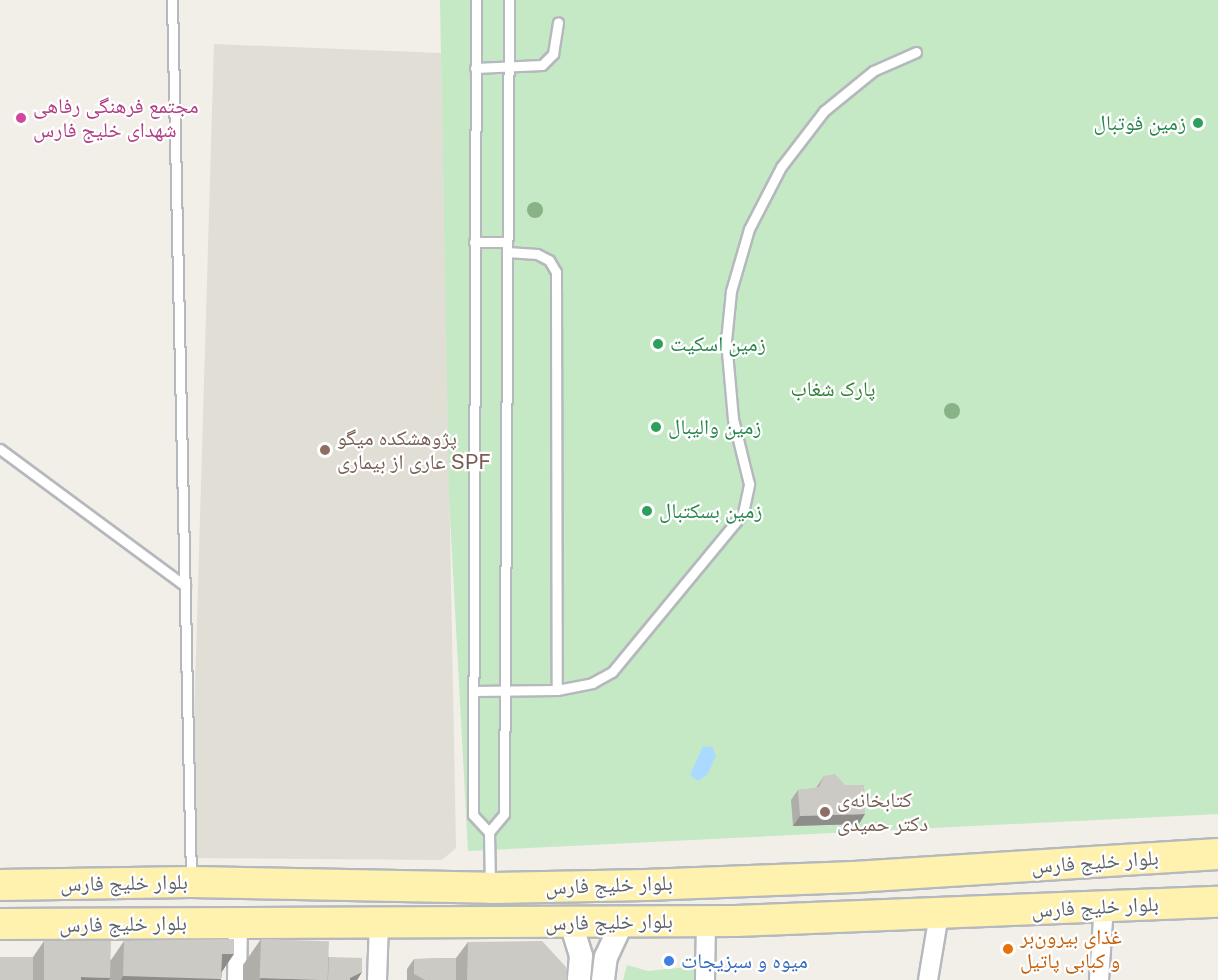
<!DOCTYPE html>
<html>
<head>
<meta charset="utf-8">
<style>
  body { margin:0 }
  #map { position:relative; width:1218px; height:980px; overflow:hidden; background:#f1efe8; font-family:"Public Sans","Noto Naskh Arabic",sans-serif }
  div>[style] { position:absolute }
  .education>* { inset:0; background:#e1ded6 }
  .green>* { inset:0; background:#c5e8c5 }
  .water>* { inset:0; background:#aadaff }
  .roads { filter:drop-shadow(2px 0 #b5b8bc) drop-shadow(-2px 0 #b5b8bc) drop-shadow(0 2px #b5b8bc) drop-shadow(0 -2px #b5b8bc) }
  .service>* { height:9px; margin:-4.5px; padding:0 4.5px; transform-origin:4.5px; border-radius:4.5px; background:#fff }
  .minor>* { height:18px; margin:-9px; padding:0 9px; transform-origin:9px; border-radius:9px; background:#fff }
  .tertiary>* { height:22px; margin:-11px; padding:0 11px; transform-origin:11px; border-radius:11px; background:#fff }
  .primary>* { height:30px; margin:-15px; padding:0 15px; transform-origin:15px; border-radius:15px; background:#fff2af }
  .trees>* { width:16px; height:16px; margin:-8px; border-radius:50%; background:#89b387 }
  .wall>* { inset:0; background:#afaea9 }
  .shaded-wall>* { inset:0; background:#8f8d8a }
  .building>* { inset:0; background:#cccac5; transform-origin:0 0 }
  .dots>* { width:16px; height:16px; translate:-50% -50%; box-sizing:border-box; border:3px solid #fff; border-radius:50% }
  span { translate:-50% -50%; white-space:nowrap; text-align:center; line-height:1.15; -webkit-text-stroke:4.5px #fff; paint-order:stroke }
  .hotel-label { font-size:21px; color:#b23c85 }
  .left { translate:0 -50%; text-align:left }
  .leisure-label { font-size:21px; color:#27864d }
  .right { translate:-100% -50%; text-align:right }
  .park-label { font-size:21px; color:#348238 }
  .education-label { font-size:21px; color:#785e54 }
  .street-label { font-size:21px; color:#5f6368 }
  .food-label { font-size:21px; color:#c56008 }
  .shop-label { font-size:21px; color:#366cbe }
</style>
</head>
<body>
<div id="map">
  <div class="education">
    <div style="clip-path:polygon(214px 44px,441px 53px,456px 848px,442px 860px,190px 858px)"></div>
  </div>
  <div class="green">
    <div style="clip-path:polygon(440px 0,1218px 0,1218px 814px,468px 851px,449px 497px)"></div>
    <div style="clip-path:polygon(627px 965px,648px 971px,697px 966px,697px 980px,623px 980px)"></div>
  </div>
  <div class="water">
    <div style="clip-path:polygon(703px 746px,712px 747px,716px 756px,707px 775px,698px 781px,690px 775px)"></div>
  </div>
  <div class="roads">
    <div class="service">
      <div style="left:172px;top:0;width:880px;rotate:88.76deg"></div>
      <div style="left:476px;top:0;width:815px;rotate:90.21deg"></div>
      <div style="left:473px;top:815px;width:23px;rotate:47deg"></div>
      <div style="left:489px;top:832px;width:51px;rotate:88.9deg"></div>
      <div style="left:475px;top:68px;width:67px;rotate:-2.6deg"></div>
      <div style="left:542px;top:65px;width:16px;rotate:-45deg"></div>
      <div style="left:553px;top:54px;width:32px;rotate:-81deg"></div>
      <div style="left:474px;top:242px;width:33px"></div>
      <div style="left:507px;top:252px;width:30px;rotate:4deg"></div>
      <div style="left:537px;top:254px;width:13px;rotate:27deg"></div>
      <div style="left:549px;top:260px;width:14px;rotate:60deg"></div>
      <div style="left:556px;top:272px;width:418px;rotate:89.9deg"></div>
      <div style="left:0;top:449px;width:230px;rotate:36.5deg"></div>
      <div style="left:473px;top:691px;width:84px;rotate:-0.7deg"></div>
      <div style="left:557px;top:690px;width:36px;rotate:-11deg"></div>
      <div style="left:592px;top:683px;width:23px;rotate:-29deg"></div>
      <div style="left:612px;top:672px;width:206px;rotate:-50.5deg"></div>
      <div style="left:743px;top:513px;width:30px;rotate:-78deg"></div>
      <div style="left:749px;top:484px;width:67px;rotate:-103.8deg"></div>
      <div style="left:733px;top:419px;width:78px;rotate:-95.1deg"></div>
      <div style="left:726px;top:341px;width:50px;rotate:-84.3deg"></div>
      <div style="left:731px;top:291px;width:65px;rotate:-73.8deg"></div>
      <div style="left:749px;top:229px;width:70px;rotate:-62.7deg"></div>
      <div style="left:781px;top:167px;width:71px;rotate:-52.5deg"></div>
      <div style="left:824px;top:111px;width:63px;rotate:-39.2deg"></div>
      <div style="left:873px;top:71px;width:47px;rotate:-23.8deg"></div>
      <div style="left:489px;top:832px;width:23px;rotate:-50deg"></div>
      <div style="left:504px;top:814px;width:814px;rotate:-89.65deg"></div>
    </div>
    <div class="minor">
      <div style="left:237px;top:980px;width:58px;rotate:-89deg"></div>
      <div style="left:377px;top:980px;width:58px;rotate:-88deg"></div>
      <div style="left:705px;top:980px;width:59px;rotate:-89deg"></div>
      <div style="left:928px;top:980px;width:67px;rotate:-80.5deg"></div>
      <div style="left:1099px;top:980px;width:75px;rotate:-86.2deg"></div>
    </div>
    <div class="tertiary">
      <div style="left:571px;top:923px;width:34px;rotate:73deg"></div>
      <div style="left:581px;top:956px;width:24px;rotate:95deg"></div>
      <div style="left:603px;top:980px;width:23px;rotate:-83deg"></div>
      <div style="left:606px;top:957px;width:38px;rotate:-65deg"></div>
    </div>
    <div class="primary">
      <div style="left:0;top:885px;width:191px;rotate:-0.9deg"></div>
      <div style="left:191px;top:882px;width:300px;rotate:1.1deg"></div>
      <div style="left:491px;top:888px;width:154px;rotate:-1.1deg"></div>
      <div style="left:645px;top:885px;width:209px;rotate:-2.2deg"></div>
      <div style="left:854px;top:877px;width:365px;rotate:-3.6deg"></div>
      <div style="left:0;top:924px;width:736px;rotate:-0.23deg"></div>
      <div style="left:736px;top:921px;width:482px;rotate:-2.3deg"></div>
    </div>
  </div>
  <div class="trees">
    <div style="left:535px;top:210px"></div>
    <div style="left:952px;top:411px"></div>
  </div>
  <div class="wall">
    <div style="clip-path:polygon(824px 776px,859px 824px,793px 826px,791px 800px,798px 790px,816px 788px)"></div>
    <div style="clip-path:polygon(261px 939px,329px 957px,362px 972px,357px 980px,243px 980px,243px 965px)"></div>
    <div style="clip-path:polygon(44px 941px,111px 960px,124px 941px,222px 973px,221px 980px,0 980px,33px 957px)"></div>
    <div style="clip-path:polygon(468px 942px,567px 980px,407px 980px,407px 969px,414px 959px,456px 958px)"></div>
  </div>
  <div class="shaded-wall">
    <div style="clip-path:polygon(865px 814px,859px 824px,793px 826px,800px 816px)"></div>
    <div style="clip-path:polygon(222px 954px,234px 954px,217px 979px,221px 979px,221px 980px,121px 980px,123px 976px)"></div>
    <div style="clip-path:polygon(362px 972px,357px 980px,349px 980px,350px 978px)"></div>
    <div style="clip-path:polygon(81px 977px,110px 978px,109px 980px,79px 980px)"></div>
    <div style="clip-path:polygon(261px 978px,328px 980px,260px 980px)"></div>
  </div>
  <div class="building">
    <div style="clip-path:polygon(835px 774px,845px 785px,864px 785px,865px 814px,800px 816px,798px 790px,819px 787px,824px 776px)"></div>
    <div style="clip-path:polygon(234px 939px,234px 954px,222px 954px,221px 979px,123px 976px,124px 941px)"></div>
    <div style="left:261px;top:939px;width:68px;height:39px;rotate:2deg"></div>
    <div style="clip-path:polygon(44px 941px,111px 941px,110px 978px,81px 977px,81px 980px,44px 980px)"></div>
    <div style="clip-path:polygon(542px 941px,566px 967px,567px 980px,467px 980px,468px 942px)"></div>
    <div style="left:0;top:957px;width:33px;height:23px"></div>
    <div style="clip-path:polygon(329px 957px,362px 958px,362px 972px,350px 978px,350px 980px,328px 980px)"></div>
    <div style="clip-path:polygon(456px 958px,456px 980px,425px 980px,414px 974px,414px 959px)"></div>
  </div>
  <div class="dots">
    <div style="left:21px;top:118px;background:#d1479c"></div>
    <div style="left:1198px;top:123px;background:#2e9e5b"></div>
    <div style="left:658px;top:344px;background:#2e9e5b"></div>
    <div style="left:656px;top:427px;background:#2e9e5b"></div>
    <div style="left:325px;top:450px;background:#8d6e63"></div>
    <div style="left:647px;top:511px;background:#2e9e5b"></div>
    <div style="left:825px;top:812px;background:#8d6e63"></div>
    <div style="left:1008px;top:949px;background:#e8710a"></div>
    <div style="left:669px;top:961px;background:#3f7fe0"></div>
  </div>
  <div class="hotel-label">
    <span class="left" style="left:33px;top:118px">مجتمع فرهنگی رفاهی<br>شهدای خلیج فارس</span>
  </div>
  <div class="leisure-label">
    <span class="right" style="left:1186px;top:123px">زمین فوتبال</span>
    <span class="left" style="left:670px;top:344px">زمین اسکیت</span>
    <span class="left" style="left:668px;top:427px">زمین والیبال</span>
    <span class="left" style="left:659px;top:511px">زمین بسکتبال</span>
  </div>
  <div class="park-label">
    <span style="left:833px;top:389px">پارک شغاب</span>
  </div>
  <div class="education-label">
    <span class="left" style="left:337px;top:450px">پژوهشکده میگو<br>عاری از بیماری SPF</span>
    <span class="left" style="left:837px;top:812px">کتابخانه‌ی<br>دکتر حمیدی</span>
  </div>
  <div class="street-label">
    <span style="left:1095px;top:862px;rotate:-4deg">بلوار خلیج ‌فارس</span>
    <span style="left:124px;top:883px;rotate:-1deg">بلوار خلیج ‌فارس</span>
    <span style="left:609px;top:885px;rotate:-2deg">بلوار خلیج ‌فارس</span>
    <span style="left:1095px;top:907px;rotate:-3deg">بلوار خلیج‌ فارس</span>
    <span style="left:609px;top:922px;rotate:-1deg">بلوار خلیج‌ فارس</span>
    <span style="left:123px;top:924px;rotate:-1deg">بلوار خلیج‌ فارس</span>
  </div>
  <div class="food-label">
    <span class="left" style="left:1020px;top:949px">غذای بیرون‌بر<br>و کبابی پاتیل</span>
  </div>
  <div class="shop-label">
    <span class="left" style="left:681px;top:961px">میوه و سبزیجات</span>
  </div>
</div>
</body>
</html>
